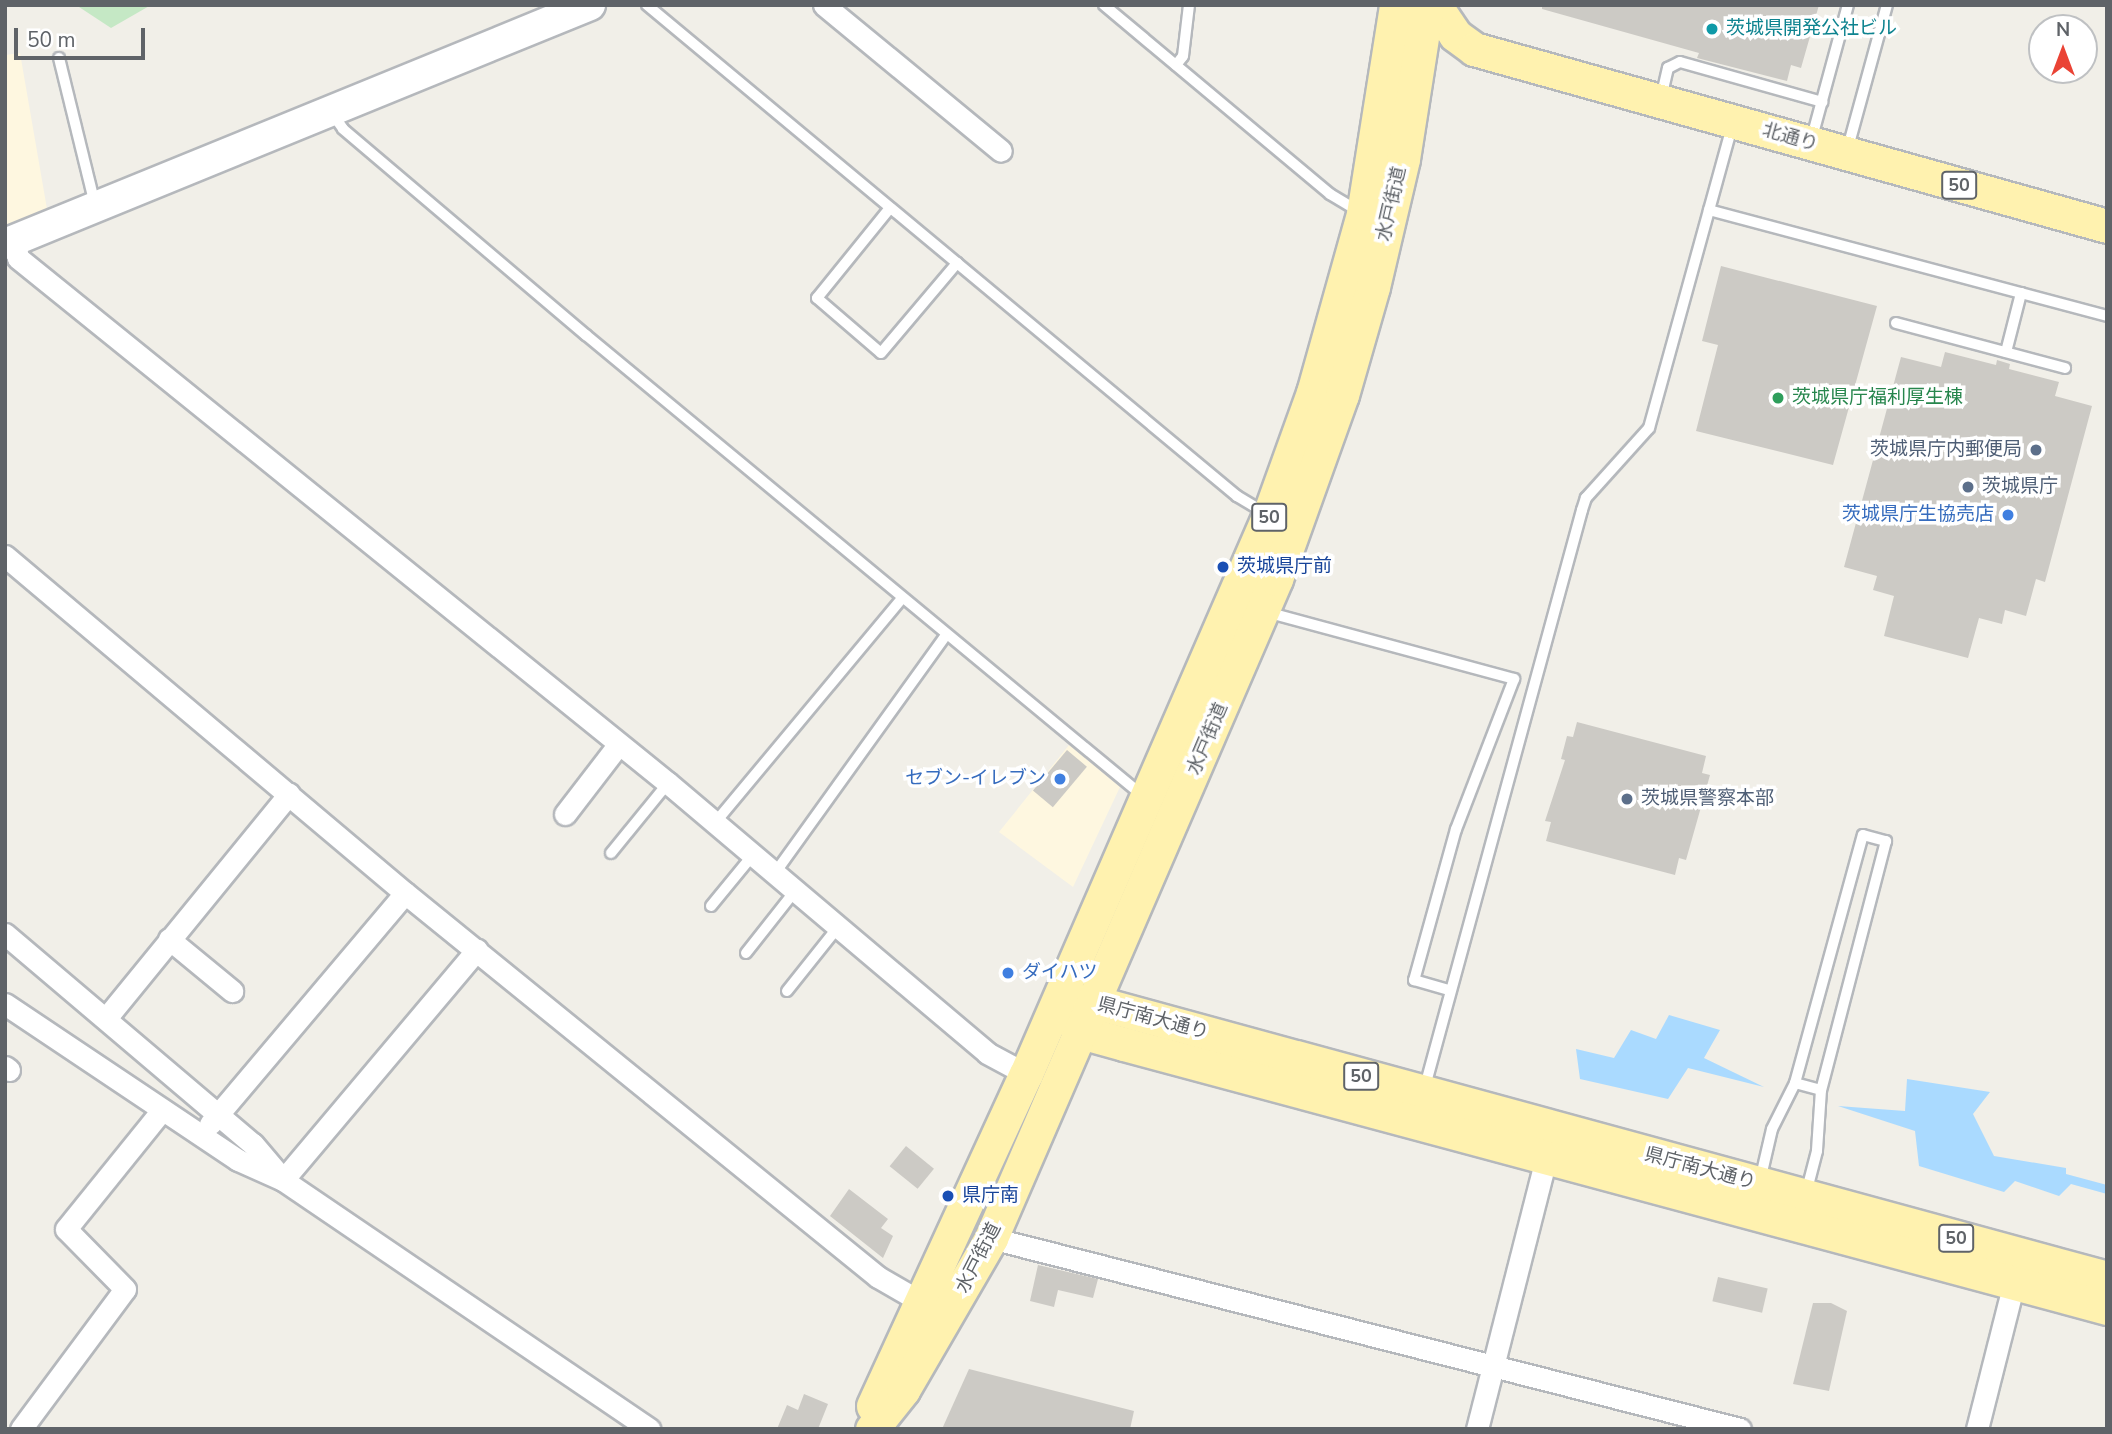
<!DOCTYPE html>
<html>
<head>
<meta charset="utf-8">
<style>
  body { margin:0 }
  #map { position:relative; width:2112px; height:1434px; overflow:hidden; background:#f1efe8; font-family:"Nunito Sans","Noto Sans JP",sans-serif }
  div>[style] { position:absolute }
  .commercial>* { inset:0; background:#fef7e0 }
  .green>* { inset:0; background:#c5e8c5 }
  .water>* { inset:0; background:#aadaff }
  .building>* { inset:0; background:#cccac5; transform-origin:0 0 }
  .roads { filter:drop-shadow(2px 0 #b5b8bc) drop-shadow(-2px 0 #b5b8bc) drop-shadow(0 2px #b5b8bc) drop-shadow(0 -2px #b5b8bc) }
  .lane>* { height:10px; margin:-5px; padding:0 5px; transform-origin:5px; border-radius:5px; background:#fff }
  .street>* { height:21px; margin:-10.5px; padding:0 10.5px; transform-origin:10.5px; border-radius:10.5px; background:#fff }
  .secondary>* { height:30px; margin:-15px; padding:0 15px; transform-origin:15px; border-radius:15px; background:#fff }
  .primary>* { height:33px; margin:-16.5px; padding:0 16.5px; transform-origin:16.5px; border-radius:16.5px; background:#fff2af }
  .dots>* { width:19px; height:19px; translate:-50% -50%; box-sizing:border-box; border:4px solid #fff; border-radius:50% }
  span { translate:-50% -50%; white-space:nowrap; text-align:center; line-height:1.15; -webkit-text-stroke:7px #fff; paint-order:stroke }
  .shield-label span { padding:2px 5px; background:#fff; border:2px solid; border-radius:5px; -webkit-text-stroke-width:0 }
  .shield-label { font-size:18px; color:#5f6368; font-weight:700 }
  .culture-label { font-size:19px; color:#0d838f }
  .left { translate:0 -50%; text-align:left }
  .street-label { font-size:19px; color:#5f6368 }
  .leisure-label { font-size:19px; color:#27864d }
  .service-label { font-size:19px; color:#4e5e75 }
  .right { translate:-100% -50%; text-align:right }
  .shop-label { font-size:19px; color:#366cbe }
  .transit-label { font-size:19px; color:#164399 }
  .frame { position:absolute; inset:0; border:7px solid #5f6368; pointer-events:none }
  .north { position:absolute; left:2028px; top:14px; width:70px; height:70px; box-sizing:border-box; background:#fff; border:2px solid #bfc1c3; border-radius:50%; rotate:0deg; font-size:19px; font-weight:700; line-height:28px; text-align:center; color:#5f6368 }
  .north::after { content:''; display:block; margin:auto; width:24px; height:32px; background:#ea4335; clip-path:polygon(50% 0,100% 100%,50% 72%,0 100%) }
  .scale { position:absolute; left:14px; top:28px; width:131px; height:32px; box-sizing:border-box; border:4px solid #5f6368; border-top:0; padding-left:9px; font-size:21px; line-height:24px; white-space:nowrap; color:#5f6368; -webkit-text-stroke:5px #fff; paint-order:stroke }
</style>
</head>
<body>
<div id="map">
  <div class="commercial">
    <div style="clip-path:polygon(20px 53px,47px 209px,5px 227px,5px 55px)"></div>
    <div style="clip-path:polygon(1069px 745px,1120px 787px,1073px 887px,999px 832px)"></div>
  </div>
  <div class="green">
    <div style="clip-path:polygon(76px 5px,151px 5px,111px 28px)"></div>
  </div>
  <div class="water">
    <div style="clip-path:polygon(1669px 1015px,1720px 1030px,1704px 1058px,1764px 1087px,1688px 1068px,1668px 1099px,1580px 1079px,1576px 1049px,1614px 1058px,1631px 1030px,1656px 1039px)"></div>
    <div style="clip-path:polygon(1907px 1079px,1990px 1092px,1973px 1114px,1994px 1156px,2066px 1168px,2066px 1174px,2107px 1185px,2107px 1194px,2071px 1184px,2059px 1196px,2015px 1181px,2004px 1192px,1919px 1166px,1915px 1131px,1838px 1106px,1905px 1111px)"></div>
  </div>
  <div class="building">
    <div style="clip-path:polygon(1542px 5px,1819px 5px,1801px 68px,1791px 65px,1787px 81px,1697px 58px,1699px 53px,1542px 9px)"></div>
    <div style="clip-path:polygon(1721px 266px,1877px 306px,1833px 465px,1696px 431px,1718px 345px,1702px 341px)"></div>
    <div style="clip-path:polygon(1945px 352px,1996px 365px,1997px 360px,2010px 364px,2009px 369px,2059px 382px,2055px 396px,2092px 406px,2045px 582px,2036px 579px,2026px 616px,2005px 610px,2002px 624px,1979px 618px,1968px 658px,1884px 636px,1894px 596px,1873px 590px,1877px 576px,1844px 567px,1901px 357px,1941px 367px)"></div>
    <div style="clip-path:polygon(1577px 722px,1706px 756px,1702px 773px,1710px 775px,1703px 800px,1686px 860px,1679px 858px,1675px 875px,1546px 841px,1551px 822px,1545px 821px,1565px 760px,1561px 759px,1567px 736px,1573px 737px)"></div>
    <div style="left:1067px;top:750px;width:26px;height:53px;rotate:40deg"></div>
    <div style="left:906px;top:1146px;width:36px;height:26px;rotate:39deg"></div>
    <div style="clip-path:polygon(849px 1189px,888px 1219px,881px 1228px,893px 1236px,883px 1258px,830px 1216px)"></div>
    <div style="clip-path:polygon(1038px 1265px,1098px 1279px,1093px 1298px,1058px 1290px,1054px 1307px,1030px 1301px)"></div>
    <div style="left:1718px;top:1277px;width:51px;height:25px;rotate:13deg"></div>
    <div style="clip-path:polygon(1813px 1303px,1831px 1303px,1847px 1311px,1829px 1391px,1793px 1384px)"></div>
    <div style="clip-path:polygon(969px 1369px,1134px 1411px,1130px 1429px,942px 1429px)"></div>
    <div style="clip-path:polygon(804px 1394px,828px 1404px,818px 1429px,777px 1429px,787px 1405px,798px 1410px)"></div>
  </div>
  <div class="roads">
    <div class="lane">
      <div style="left:647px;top:5px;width:768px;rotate:39.77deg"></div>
      <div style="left:1237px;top:496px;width:31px;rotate:31deg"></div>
      <div style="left:1104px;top:5px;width:295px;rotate:39.9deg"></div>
      <div style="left:1330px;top:194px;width:33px;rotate:31deg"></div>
      <div style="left:59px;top:58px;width:151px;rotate:76.2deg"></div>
      <div style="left:1176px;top:65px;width:11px;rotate:-52deg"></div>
      <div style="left:1183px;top:56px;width:51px;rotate:-83.3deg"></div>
      <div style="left:1661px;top:98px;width:31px;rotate:-77deg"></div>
      <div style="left:1668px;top:68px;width:13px;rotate:-27deg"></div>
      <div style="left:1680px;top:62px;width:148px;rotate:15.7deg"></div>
      <div style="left:332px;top:113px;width:19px;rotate:55deg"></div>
      <div style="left:343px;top:129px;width:319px;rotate:40.3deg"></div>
      <div style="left:586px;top:335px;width:723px;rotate:39.61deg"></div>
      <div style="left:1811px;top:141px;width:141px;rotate:-74.8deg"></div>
      <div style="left:1847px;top:151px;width:151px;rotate:-74.7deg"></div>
      <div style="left:890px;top:208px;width:116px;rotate:129deg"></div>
      <div style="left:817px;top:298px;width:84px;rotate:40.7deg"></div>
      <div style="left:881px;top:353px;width:118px;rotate:-49.8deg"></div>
      <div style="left:1709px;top:210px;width:412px;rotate:14.9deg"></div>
      <div style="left:1896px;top:323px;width:175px;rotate:14.9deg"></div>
      <div style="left:2006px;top:352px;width:61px;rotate:-75.7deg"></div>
      <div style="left:1266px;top:612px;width:257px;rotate:15.1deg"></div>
      <div style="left:1514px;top:679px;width:161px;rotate:111.1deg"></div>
      <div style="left:1456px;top:829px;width:157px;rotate:105.5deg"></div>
      <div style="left:1414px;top:980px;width:37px;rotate:16deg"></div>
      <div style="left:714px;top:824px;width:294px;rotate:-50.2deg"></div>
      <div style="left:1863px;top:835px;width:24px;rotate:15deg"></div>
      <div style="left:1886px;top:841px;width:257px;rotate:104.6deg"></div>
      <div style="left:1821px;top:1090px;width:61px;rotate:93.8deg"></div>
      <div style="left:1817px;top:1151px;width:48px;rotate:104.6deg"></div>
      <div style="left:1805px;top:1197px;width:40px;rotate:148deg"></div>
      <div style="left:1771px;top:1218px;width:35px;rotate:-110deg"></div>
      <div style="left:1759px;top:1185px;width:57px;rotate:-76.9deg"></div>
      <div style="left:1772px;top:1129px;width:51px;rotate:-63.4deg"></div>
      <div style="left:1795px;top:1083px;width:257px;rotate:-74.7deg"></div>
      <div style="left:611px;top:853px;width:90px;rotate:-50.8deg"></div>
      <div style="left:775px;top:873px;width:293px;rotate:-54.3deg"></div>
      <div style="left:711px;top:906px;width:65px;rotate:-50.6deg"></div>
      <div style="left:746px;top:953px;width:79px;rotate:-51.7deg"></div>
      <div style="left:787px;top:991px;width:82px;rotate:-51.4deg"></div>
      <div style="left:1795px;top:1083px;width:27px;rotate:15deg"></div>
      <div style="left:1424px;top:1090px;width:601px;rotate:-74.76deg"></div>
      <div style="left:1582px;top:510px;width:13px;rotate:-72deg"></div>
      <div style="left:1586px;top:498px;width:94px;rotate:-48deg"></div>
      <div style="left:1649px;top:428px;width:315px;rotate:-74.6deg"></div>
    </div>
    <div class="street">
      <div style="left:824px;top:5px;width:229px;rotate:39.5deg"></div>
      <div style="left:15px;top:240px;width:18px;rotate:81deg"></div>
      <div style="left:18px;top:258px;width:836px;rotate:38.93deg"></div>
      <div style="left:668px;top:783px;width:418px;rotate:40.2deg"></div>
      <div style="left:987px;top:1053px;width:44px;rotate:28.3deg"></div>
      <div style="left:5px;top:556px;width:523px;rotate:40.11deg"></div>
      <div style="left:405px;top:893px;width:609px;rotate:39.07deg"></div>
      <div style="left:878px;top:1277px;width:52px;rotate:30deg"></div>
      <div style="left:565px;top:814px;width:88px;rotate:-52.4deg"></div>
      <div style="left:5px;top:934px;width:325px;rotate:40.3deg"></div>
      <div style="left:253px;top:1144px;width:42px;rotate:49.8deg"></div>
      <div style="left:169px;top:939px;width:82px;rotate:39.5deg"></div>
      <div style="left:5px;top:1004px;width:280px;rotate:33.8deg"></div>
      <div style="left:238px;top:1160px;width:49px;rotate:24deg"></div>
      <div style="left:283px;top:1180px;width:443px;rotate:34.2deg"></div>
      <div style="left:107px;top:1017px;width:288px;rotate:-50.8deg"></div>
      <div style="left:5px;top:1067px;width:5px;rotate:37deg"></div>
      <div style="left:210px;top:1124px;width:302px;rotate:-49.8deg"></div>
      <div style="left:283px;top:1180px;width:301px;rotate:-49.9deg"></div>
      <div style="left:991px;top:1238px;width:773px;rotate:14.31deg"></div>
      <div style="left:21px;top:1429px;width:174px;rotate:-53.4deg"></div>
      <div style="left:125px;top:1289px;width:84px;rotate:-134.5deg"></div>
      <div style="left:66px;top:1229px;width:153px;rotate:-51.1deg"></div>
      <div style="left:1477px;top:1429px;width:280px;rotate:-75.7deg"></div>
      <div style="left:1977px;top:1429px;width:151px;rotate:-75.8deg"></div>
    </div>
    <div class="secondary">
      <div style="left:5px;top:244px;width:632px;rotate:-22.22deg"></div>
    </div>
    <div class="primary">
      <div style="left:1435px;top:5px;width:36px;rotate:56deg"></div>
      <div style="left:1455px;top:35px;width:24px;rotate:36deg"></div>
      <div style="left:1474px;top:49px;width:657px;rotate:15.62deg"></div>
      <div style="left:1074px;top:1002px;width:20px"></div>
      <div style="left:1094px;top:1002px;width:1050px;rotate:15.24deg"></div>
      <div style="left:1067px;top:1015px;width:22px;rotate:51deg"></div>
      <div style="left:1081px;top:1032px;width:45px;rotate:15.6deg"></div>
      <div style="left:1124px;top:1044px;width:1018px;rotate:15.03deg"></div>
      <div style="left:873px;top:1406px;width:366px;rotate:-65.3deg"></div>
      <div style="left:1026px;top:1074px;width:610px;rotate:-66.51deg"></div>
      <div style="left:1269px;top:515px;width:130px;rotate:-70.2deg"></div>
      <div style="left:1313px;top:393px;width:186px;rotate:-74.4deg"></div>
      <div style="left:1363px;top:214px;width:212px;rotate:-81deg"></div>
      <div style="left:872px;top:1429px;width:50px;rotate:-51.5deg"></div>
      <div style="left:903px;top:1390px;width:176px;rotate:-59.9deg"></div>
      <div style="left:991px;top:1238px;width:718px;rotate:-66.61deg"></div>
      <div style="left:1276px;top:579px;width:195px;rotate:-70.3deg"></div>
      <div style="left:1342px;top:395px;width:112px;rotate:-74deg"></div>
      <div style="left:1373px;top:287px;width:131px;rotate:-76.8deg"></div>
      <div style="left:1403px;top:159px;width:156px;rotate:-81.1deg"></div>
    </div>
  </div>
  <div class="dots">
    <div style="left:1712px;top:29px;background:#0f9aa8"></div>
    <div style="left:1778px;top:398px;background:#2e9e5b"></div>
    <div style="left:2036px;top:450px;background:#5c6f8a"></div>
    <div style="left:1968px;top:487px;background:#5c6f8a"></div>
    <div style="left:2008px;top:515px;background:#3f7fe0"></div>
    <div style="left:1223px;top:567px;background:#1a4fb4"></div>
    <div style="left:1060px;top:779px;background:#3f7fe0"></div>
    <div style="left:1627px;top:799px;background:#5c6f8a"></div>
    <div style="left:1008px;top:973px;background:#3f7fe0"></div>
    <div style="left:948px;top:1196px;background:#1a4fb4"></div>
  </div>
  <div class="shield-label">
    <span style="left:1959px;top:185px">50</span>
    <span style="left:1269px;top:517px">50</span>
    <span style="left:1361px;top:1076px">50</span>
    <span style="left:1956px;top:1238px">50</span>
  </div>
  <div class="culture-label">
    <span class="left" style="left:1726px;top:29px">茨城県開発公社ビル</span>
  </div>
  <div class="street-label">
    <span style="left:1790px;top:138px;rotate:16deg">北通り</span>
    <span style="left:1392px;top:204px;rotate:-77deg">水戸街道</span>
    <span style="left:1208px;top:739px;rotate:-67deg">水戸街道</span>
    <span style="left:1153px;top:1019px;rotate:15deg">県庁南大通り</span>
    <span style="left:1700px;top:1169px;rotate:15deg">県庁南大通り</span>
    <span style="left:979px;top:1258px;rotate:-63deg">水戸街道</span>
  </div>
  <div class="leisure-label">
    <span class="left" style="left:1792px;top:398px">茨城県庁福利厚生棟</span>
  </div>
  <div class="service-label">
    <span class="right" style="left:2022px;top:450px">茨城県庁内郵便局</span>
    <span class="left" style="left:1982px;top:487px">茨城県庁</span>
    <span class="left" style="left:1641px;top:799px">茨城県警察本部</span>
  </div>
  <div class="shop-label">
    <span class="right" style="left:1994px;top:515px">茨城県庁生協売店</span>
    <span class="right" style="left:1046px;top:779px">セブン-イレブン</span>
    <span class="left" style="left:1022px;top:973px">ダイハツ</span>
  </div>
  <div class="transit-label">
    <span class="left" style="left:1237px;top:567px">茨城県庁前</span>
    <span class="left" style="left:962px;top:1196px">県庁南</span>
  </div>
  <div class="frame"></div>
  <div class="north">N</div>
  <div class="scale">50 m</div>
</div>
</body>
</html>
